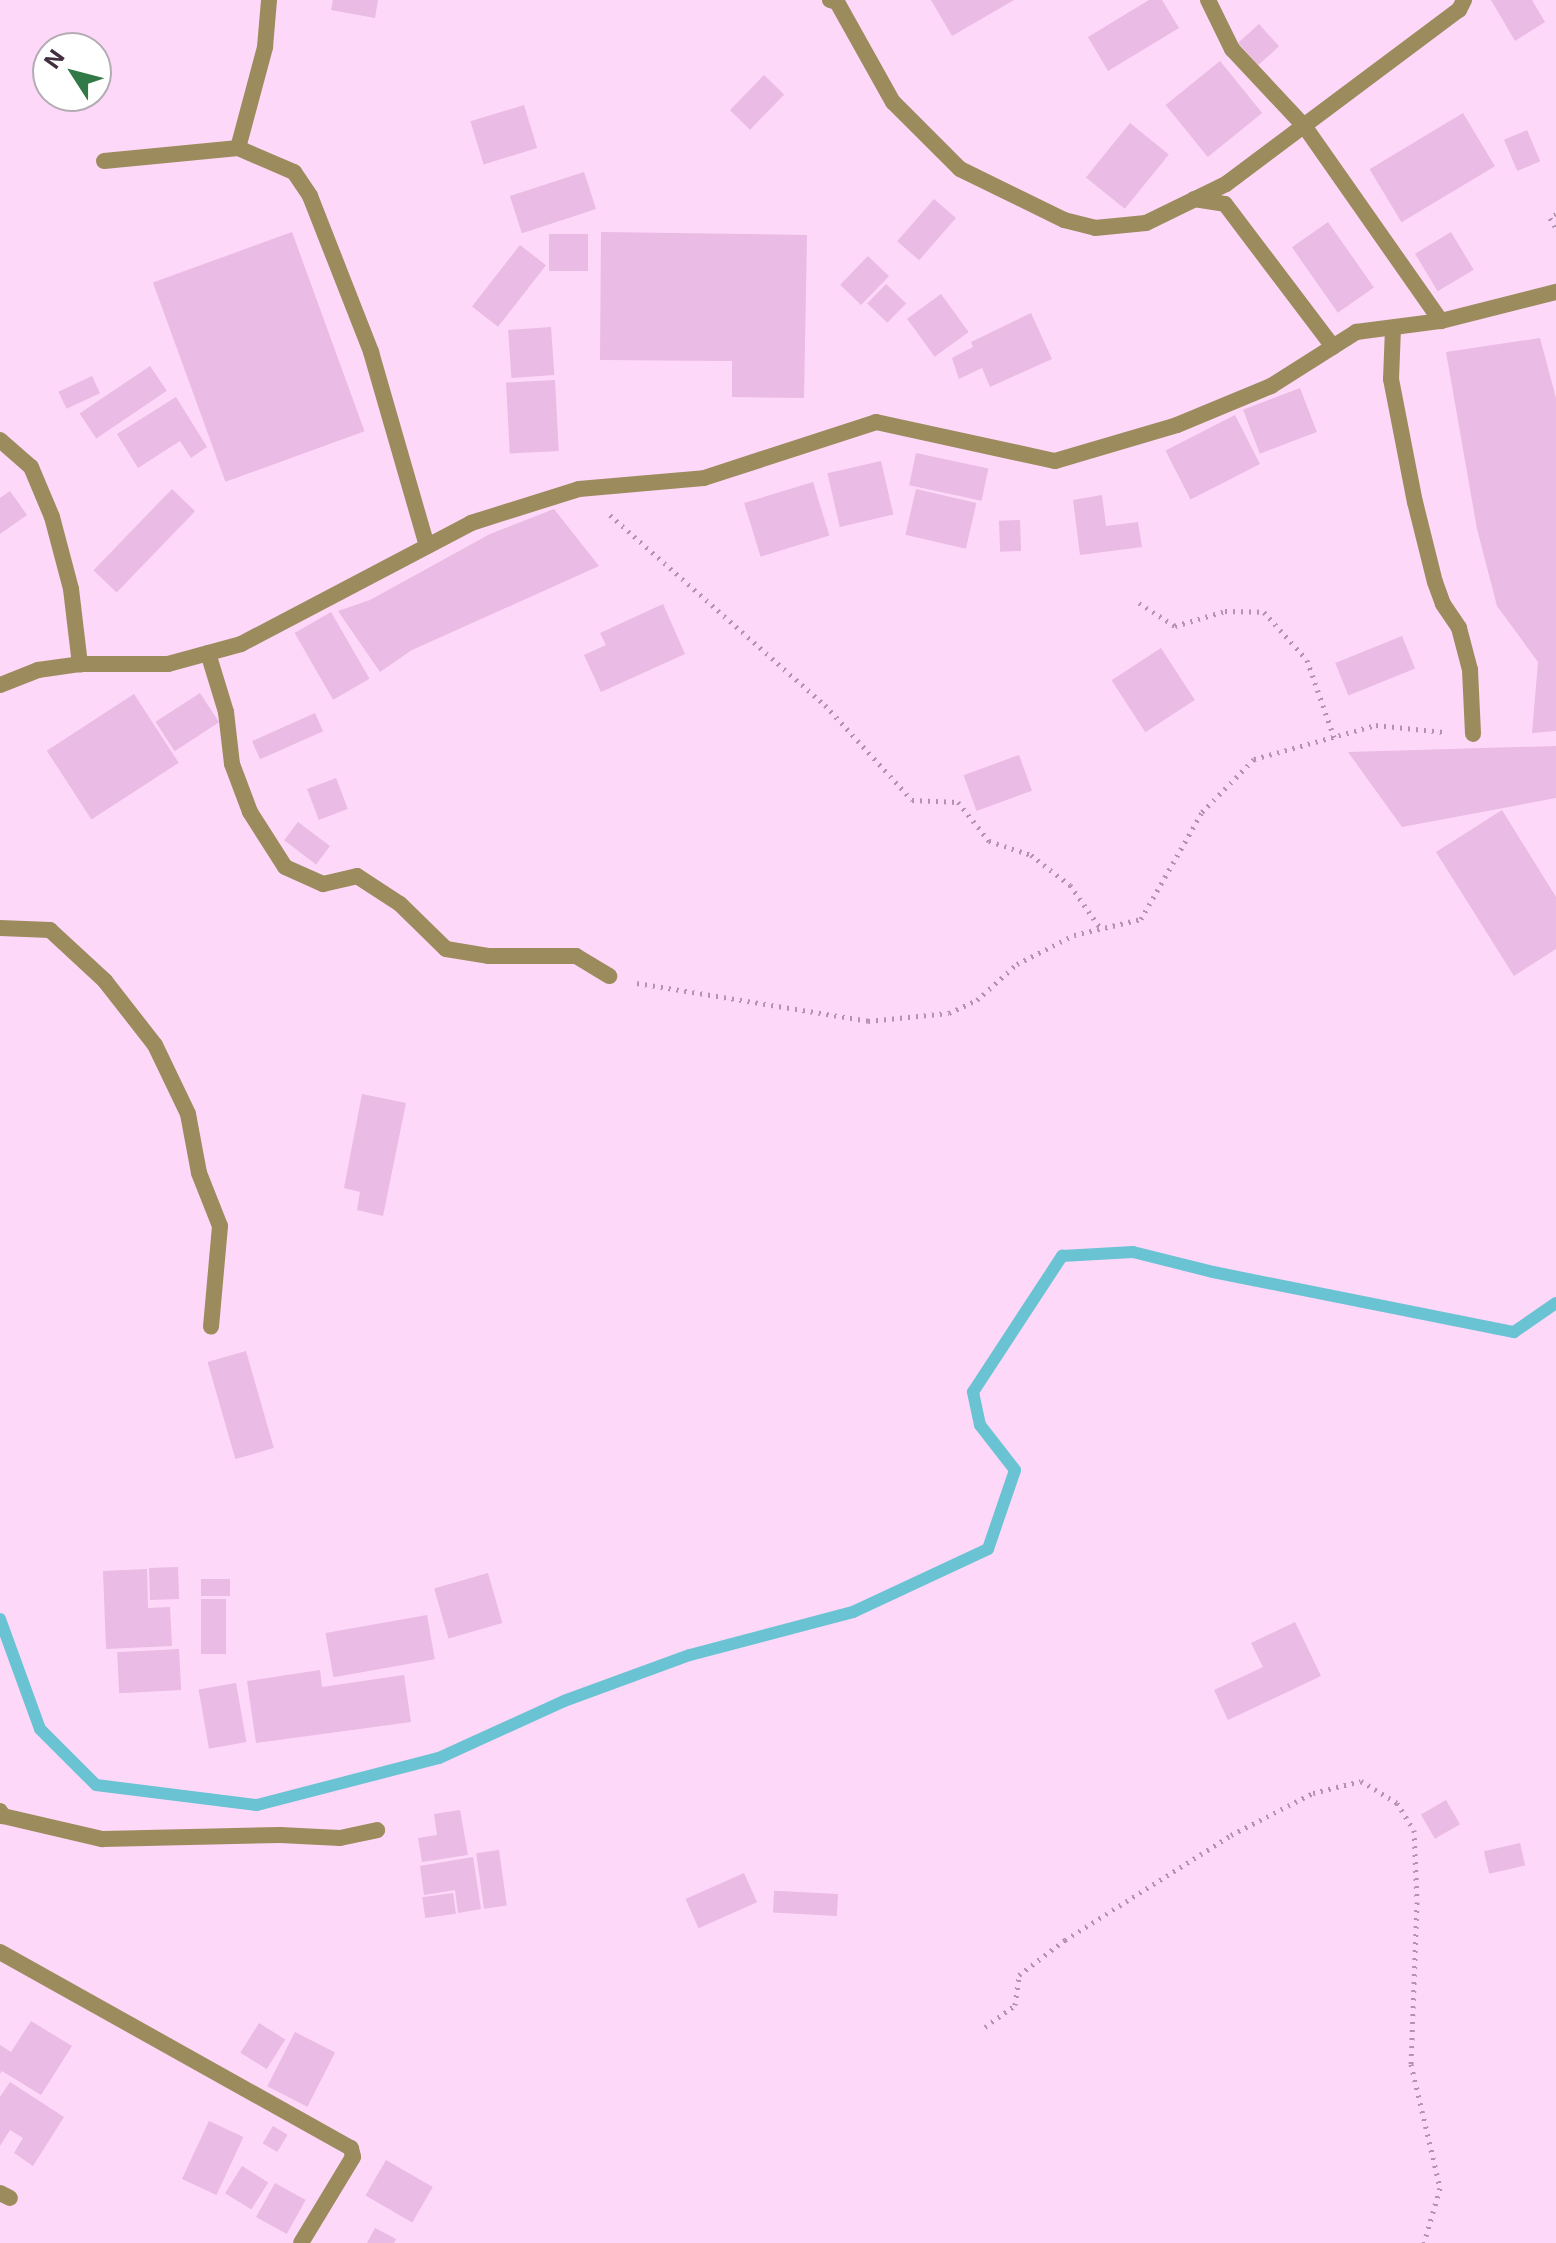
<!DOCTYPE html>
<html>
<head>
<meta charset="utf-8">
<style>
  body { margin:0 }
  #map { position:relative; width:1556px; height:2243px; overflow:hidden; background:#fed8f9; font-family:Inter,sans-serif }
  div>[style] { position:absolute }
  .stream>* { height:12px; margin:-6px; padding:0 6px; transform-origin:6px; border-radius:6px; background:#6ac3d3 }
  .building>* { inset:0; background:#eabbe4; transform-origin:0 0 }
  .path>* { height:5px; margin-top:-2.5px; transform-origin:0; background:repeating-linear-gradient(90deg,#b294ae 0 2px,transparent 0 8px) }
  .minor>* { height:16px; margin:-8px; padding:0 8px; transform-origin:8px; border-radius:8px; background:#9c8b5d }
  span { translate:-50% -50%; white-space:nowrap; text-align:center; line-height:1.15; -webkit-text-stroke:8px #fff; paint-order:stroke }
  .north { position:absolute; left:32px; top:32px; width:80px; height:80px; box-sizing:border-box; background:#fff; border:2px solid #b3acb3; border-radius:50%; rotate:306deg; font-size:22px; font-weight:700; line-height:32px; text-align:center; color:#422f40 }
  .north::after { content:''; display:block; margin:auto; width:28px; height:36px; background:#317946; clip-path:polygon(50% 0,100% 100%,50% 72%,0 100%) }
</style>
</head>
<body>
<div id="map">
  <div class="stream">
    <div style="left:0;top:1619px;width:117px;rotate:70deg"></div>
    <div style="left:40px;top:1729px;width:79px;rotate:45deg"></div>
    <div style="left:96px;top:1785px;width:162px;rotate:7.1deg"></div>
    <div style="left:257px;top:1805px;width:188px;rotate:-14.5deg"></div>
    <div style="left:439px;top:1758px;width:137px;rotate:-24.5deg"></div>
    <div style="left:564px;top:1701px;width:134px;rotate:-20.1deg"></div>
    <div style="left:690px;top:1655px;width:169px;rotate:-14.8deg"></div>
    <div style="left:853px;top:1612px;width:149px;rotate:-25deg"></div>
    <div style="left:988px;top:1549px;width:83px;rotate:-71.1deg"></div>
    <div style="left:1015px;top:1470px;width:57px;rotate:-127.9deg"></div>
    <div style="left:980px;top:1425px;width:34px;rotate:-102deg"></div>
    <div style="left:973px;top:1392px;width:163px;rotate:-56.8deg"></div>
    <div style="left:1062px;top:1256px;width:71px;rotate:-3.2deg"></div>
    <div style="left:1133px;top:1252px;width:82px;rotate:14deg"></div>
    <div style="left:1213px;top:1272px;width:307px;rotate:11.3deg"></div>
    <div style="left:1514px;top:1332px;width:51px;rotate:-34.6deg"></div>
  </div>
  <div class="building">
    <div style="clip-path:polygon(333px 0,378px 0,375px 18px,331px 10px)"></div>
    <div style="clip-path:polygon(931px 0,1014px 0,952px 36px)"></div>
    <div style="clip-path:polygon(1149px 0,1162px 0,1179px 28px,1108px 71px,1088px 37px)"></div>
    <div style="clip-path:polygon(1491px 0,1532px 0,1545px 22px,1515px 41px)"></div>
    <div style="left:1259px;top:24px;width:30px;height:28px;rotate:48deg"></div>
    <div style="left:1220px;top:61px;width:67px;height:70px;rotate:51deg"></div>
    <div style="left:764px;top:75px;width:28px;height:49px;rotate:44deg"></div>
    <div style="left:524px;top:105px;width:45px;height:56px;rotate:73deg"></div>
    <div style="left:1463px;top:113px;width:62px;height:109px;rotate:59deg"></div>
    <div style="left:1130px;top:123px;width:50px;height:70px;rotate:39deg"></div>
    <div style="left:1527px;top:130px;width:34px;height:25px;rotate:67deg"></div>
    <div style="left:584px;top:172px;width:39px;height:78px;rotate:72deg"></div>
    <div style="left:934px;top:199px;width:29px;height:56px;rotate:41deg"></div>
    <div style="left:1328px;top:222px;width:80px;height:44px;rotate:55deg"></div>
    <div style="left:292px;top:232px;width:212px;height:148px;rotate:70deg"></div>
    <div style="clip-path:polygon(601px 232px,807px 235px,804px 398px,732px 397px,732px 361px,600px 360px)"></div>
    <div style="left:1451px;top:232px;width:44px;height:42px;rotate:59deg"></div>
    <div style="left:549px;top:234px;width:39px;height:37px"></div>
    <div style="left:520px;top:245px;width:33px;height:78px;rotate:38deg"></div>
    <div style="left:868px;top:256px;width:29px;height:40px;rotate:44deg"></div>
    <div style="left:886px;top:284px;width:28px;height:27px;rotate:44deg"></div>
    <div style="left:941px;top:294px;width:47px;height:42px;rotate:54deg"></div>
    <div style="clip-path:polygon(1031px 313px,1052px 359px,990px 387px,982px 368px,959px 379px,952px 358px,973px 347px,971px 342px)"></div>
    <div style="left:551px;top:327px;width:48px;height:43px;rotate:86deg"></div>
    <div style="clip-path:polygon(1540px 338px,1556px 398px,1556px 731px,1532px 733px,1538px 662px,1497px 606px,1477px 529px,1446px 352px)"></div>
    <div style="left:150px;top:366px;width:30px;height:85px;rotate:56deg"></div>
    <div style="left:92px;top:376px;width:19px;height:37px;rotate:65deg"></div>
    <div style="left:555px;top:380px;width:71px;height:49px;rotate:87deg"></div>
    <div style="left:1300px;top:388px;width:47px;height:61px;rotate:69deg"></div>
    <div style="clip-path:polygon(176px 397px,207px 447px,191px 458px,180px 441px,138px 468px,117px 434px)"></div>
    <div style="left:1235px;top:415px;width:55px;height:78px;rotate:63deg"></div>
    <div style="left:916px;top:453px;width:74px;height:33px;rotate:12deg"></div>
    <div style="left:881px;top:461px;width:55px;height:55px;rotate:77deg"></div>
    <div style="left:813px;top:482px;width:56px;height:72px;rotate:73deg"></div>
    <div style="left:172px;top:489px;width:32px;height:113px;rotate:44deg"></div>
    <div style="left:916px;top:489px;width:62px;height:47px;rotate:13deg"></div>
    <div style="clip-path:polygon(10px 491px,27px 515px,0 534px,0 498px)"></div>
    <div style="clip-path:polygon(1102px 495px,1106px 526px,1138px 522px,1142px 547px,1080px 555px,1073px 500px)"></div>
    <div style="clip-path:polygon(554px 509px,599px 566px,412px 650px,380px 672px,338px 611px,370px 600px,490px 534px)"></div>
    <div style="left:1020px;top:520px;width:31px;height:21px;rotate:88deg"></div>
    <div style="clip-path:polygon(663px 604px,685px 654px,601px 692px,584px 655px,606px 645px,600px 633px)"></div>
    <div style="left:331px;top:612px;width:77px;height:42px;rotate:60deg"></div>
    <div style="left:1402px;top:636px;width:35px;height:72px;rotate:68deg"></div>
    <div style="left:1161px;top:648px;width:62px;height:59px;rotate:57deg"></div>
    <div style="left:200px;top:693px;width:35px;height:53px;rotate:57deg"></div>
    <div style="left:134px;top:694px;width:82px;height:104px;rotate:57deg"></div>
    <div style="left:315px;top:713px;width:20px;height:69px;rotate:66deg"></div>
    <div style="clip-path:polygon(1556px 746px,1556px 798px,1402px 827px,1348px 752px)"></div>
    <div style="left:1019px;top:755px;width:38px;height:59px;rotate:70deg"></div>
    <div style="left:336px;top:778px;width:33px;height:31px;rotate:69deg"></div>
    <div style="clip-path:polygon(1502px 810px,1556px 897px,1556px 949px,1514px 976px,1436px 852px)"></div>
    <div style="left:298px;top:822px;width:40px;height:23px;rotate:37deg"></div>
    <div style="clip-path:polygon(362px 1094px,406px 1103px,383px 1216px,357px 1210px,360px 1192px,344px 1188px)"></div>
    <div style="left:246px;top:1351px;width:101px;height:40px;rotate:74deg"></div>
    <div style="left:178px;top:1567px;width:32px;height:29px;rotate:88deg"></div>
    <div style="clip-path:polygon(147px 1569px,148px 1608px,170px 1607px,172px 1646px,106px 1649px,103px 1571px)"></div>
    <div style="left:488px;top:1573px;width:52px;height:56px;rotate:74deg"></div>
    <div style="left:230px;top:1579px;width:17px;height:29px;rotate:90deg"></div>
    <div style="left:201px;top:1599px;width:25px;height:55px"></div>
    <div style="left:427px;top:1615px;width:45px;height:103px;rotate:80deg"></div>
    <div style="clip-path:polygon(1295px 1622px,1321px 1676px,1228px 1720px,1214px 1690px,1263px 1667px,1251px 1643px)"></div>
    <div style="left:179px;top:1649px;width:41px;height:62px;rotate:87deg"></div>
    <div style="clip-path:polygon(320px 1670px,322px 1687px,404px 1675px,411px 1722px,256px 1743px,247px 1681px)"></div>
    <div style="left:236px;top:1683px;width:60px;height:38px;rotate:80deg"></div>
    <div style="left:1446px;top:1800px;width:28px;height:29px;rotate:60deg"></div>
    <div style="clip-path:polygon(460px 1810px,468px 1855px,422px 1862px,418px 1838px,437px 1835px,434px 1814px)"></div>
    <div style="left:1520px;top:1843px;width:23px;height:37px;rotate:77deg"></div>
    <div style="left:499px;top:1850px;width:56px;height:23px;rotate:82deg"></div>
    <div style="clip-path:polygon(473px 1857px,481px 1909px,458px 1913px,455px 1890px,424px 1895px,420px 1866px)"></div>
    <div style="left:744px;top:1873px;width:32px;height:64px;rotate:66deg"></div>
    <div style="left:453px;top:1893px;width:21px;height:31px;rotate:82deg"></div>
    <div style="left:838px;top:1894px;width:22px;height:64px;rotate:93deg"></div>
    <div style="clip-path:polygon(31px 2021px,72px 2046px,41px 2095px,2px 2071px,0 2074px,0 2045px,11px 2052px)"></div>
    <div style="left:259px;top:2023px;width:31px;height:35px;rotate:32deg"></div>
    <div style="left:295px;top:2032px;width:45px;height:61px;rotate:27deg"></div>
    <div style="clip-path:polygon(10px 2082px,64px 2117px,33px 2166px,14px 2153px,23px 2138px,10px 2130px,0 2146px,0 2097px)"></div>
    <div style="left:209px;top:2121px;width:38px;height:64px;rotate:25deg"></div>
    <div style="left:273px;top:2126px;width:17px;height:20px;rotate:31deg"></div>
    <div style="left:386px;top:2160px;width:54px;height:41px;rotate:30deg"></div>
    <div style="left:242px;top:2166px;width:31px;height:32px;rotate:32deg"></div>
    <div style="left:275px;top:2183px;width:35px;height:39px;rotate:29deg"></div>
    <div style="clip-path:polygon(375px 2228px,396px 2239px,394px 2243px,367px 2243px)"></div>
  </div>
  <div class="path">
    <div style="left:1556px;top:214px;width:7px;rotate:146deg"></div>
    <div style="left:1550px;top:218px;width:12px;rotate:59deg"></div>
    <div style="left:610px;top:515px;width:287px;rotate:41.5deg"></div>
    <div style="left:825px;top:705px;width:129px;rotate:47.5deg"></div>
    <div style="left:912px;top:800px;width:46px;rotate:2.5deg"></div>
    <div style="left:958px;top:802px;width:50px;rotate:51.5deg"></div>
    <div style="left:989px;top:841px;width:44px;rotate:18.4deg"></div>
    <div style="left:1031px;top:855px;width:49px;rotate:37.6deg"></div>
    <div style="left:1070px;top:885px;width:54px;rotate:54.8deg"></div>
    <div style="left:1139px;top:603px;width:43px;rotate:32.6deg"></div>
    <div style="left:1175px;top:626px;width:52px;rotate:-16.7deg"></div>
    <div style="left:1225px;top:611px;width:39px;rotate:1deg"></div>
    <div style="left:1264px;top:612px;width:64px;rotate:48.1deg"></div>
    <div style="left:1307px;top:660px;width:82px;rotate:70.7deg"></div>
    <div style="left:637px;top:983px;width:234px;rotate:9.3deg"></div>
    <div style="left:868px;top:1021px;width:81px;rotate:-5.6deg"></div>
    <div style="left:949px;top:1013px;width:31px;rotate:-25deg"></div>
    <div style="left:977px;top:1000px;width:54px;rotate:-42deg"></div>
    <div style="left:1017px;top:964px;width:64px;rotate:-27deg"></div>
    <div style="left:1074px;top:935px;width:69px;rotate:-13.4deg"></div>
    <div style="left:1141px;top:919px;width:123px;rotate:-60.3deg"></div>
    <div style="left:1202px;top:812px;width:74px;rotate:-45.5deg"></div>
    <div style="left:1254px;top:759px;width:127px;rotate:-15.6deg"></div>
    <div style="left:1376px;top:725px;width:68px;rotate:5.9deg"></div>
    <div style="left:985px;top:2027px;width:37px;rotate:-36deg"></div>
    <div style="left:1015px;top:2005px;width:30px;rotate:-82deg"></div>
    <div style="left:1019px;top:1975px;width:58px;rotate:-37.3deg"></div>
    <div style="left:1065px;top:1940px;width:196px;rotate:-32.3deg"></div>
    <div style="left:1231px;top:1835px;width:92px;rotate:-27.1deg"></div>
    <div style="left:1313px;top:1793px;width:49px;rotate:-14deg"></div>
    <div style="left:1361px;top:1781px;width:42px;rotate:31.4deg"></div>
    <div style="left:1397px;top:1803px;width:32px;rotate:58deg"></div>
    <div style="left:1414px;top:1830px;width:72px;rotate:87.6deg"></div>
    <div style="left:1417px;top:1902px;width:162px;rotate:92.1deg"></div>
    <div style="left:1411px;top:2064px;width:127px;rotate:76.8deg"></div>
    <div style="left:1440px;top:2188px;width:57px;rotate:106.2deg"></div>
  </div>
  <div class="minor">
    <div style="left:830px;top:0;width:7px;rotate:16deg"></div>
    <div style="left:837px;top:2px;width:115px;rotate:60.8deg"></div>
    <div style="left:893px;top:102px;width:95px;rotate:45deg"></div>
    <div style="left:960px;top:169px;width:116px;rotate:26.1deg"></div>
    <div style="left:1064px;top:220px;width:32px;rotate:14deg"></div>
    <div style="left:1095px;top:228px;width:51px;rotate:-5.6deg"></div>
    <div style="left:1146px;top:223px;width:89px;rotate:-26deg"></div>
    <div style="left:1226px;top:184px;width:291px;rotate:-36.8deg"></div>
    <div style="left:1459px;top:10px;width:11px;rotate:-63deg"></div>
    <div style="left:1208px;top:0;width:55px;rotate:63.9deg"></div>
    <div style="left:1232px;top:49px;width:107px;rotate:46.9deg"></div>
    <div style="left:1305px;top:127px;width:237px;rotate:55deg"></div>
    <div style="left:238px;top:148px;width:105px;rotate:-75deg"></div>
    <div style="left:265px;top:47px;width:47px;rotate:-85.1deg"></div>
    <div style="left:104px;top:161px;width:135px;rotate:-5.5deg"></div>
    <div style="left:238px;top:148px;width:61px;rotate:23.2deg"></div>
    <div style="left:294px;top:172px;width:29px;rotate:56deg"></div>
    <div style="left:310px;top:196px;width:168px;rotate:68.6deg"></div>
    <div style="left:371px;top:352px;width:202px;rotate:73.9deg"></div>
    <div style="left:1194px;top:199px;width:31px;rotate:9deg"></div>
    <div style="left:1225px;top:204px;width:179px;rotate:52.9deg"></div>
    <div style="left:1393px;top:328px;width:51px;rotate:92.2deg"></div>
    <div style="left:1391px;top:379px;width:125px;rotate:79deg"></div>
    <div style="left:1415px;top:502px;width:82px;rotate:76deg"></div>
    <div style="left:1435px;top:582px;width:23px;rotate:70deg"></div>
    <div style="left:1443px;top:604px;width:29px;rotate:56deg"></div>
    <div style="left:1459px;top:628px;width:43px;rotate:75.3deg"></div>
    <div style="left:1470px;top:670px;width:64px;rotate:87.3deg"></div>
    <div style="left:0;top:440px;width:41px;rotate:41.1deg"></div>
    <div style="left:31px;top:467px;width:54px;rotate:67.2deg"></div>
    <div style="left:52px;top:517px;width:74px;rotate:75.2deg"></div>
    <div style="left:71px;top:589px;width:76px;rotate:83.2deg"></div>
    <div style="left:208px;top:653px;width:62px;rotate:73deg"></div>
    <div style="left:226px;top:712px;width:52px;rotate:83.4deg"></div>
    <div style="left:232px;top:764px;width:51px;rotate:69.4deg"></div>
    <div style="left:250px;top:812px;width:65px;rotate:57.5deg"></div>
    <div style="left:285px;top:867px;width:42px;rotate:24.1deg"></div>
    <div style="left:323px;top:884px;width:35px;rotate:-13deg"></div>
    <div style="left:357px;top:876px;width:51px;rotate:33.1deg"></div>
    <div style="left:400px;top:904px;width:64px;rotate:44.4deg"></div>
    <div style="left:446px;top:949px;width:44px;rotate:9.2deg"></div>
    <div style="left:489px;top:956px;width:87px"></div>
    <div style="left:576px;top:956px;width:39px;rotate:31deg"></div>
    <div style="left:0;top:685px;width:41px;rotate:-21.5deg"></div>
    <div style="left:38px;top:670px;width:42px;rotate:-8.1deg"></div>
    <div style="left:80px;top:664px;width:88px"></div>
    <div style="left:168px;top:664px;width:76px;rotate:-15.3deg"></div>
    <div style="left:241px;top:644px;width:260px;rotate:-27.7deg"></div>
    <div style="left:471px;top:523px;width:113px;rotate:-17.5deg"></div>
    <div style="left:579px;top:489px;width:125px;rotate:-5deg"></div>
    <div style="left:704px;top:478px;width:181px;rotate:-18deg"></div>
    <div style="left:876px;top:422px;width:183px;rotate:12.3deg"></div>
    <div style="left:1055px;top:461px;width:127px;rotate:-16.4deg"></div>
    <div style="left:1177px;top:425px;width:102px;rotate:-22.5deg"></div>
    <div style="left:1271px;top:386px;width:101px;rotate:-32.4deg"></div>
    <div style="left:1356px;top:332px;width:86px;rotate:-7.4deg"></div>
    <div style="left:1441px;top:321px;width:119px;rotate:-14.2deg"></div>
    <div style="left:0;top:928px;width:50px;rotate:2.3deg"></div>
    <div style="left:50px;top:930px;width:75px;rotate:42.8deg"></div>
    <div style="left:105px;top:981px;width:81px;rotate:52deg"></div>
    <div style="left:155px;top:1045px;width:76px;rotate:64.4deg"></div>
    <div style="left:188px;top:1114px;width:60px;rotate:79.4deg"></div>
    <div style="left:199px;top:1173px;width:57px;rotate:68.4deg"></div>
    <div style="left:220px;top:1226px;width:101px;rotate:95.1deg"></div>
    <div style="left:0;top:1811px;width:6px;rotate:59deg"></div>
    <div style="left:3px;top:1816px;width:102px;rotate:13.1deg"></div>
    <div style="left:102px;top:1839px;width:178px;rotate:-1.3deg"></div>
    <div style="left:280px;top:1835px;width:60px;rotate:2.9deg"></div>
    <div style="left:340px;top:1838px;width:38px;rotate:-12deg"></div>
    <div style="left:0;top:1952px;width:402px;rotate:29.2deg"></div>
    <div style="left:351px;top:2148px;width:9px;rotate:77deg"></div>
    <div style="left:353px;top:2157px;width:100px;rotate:121.2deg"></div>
    <div style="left:0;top:2193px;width:11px;rotate:27deg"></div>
  </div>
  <div class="north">N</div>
</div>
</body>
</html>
